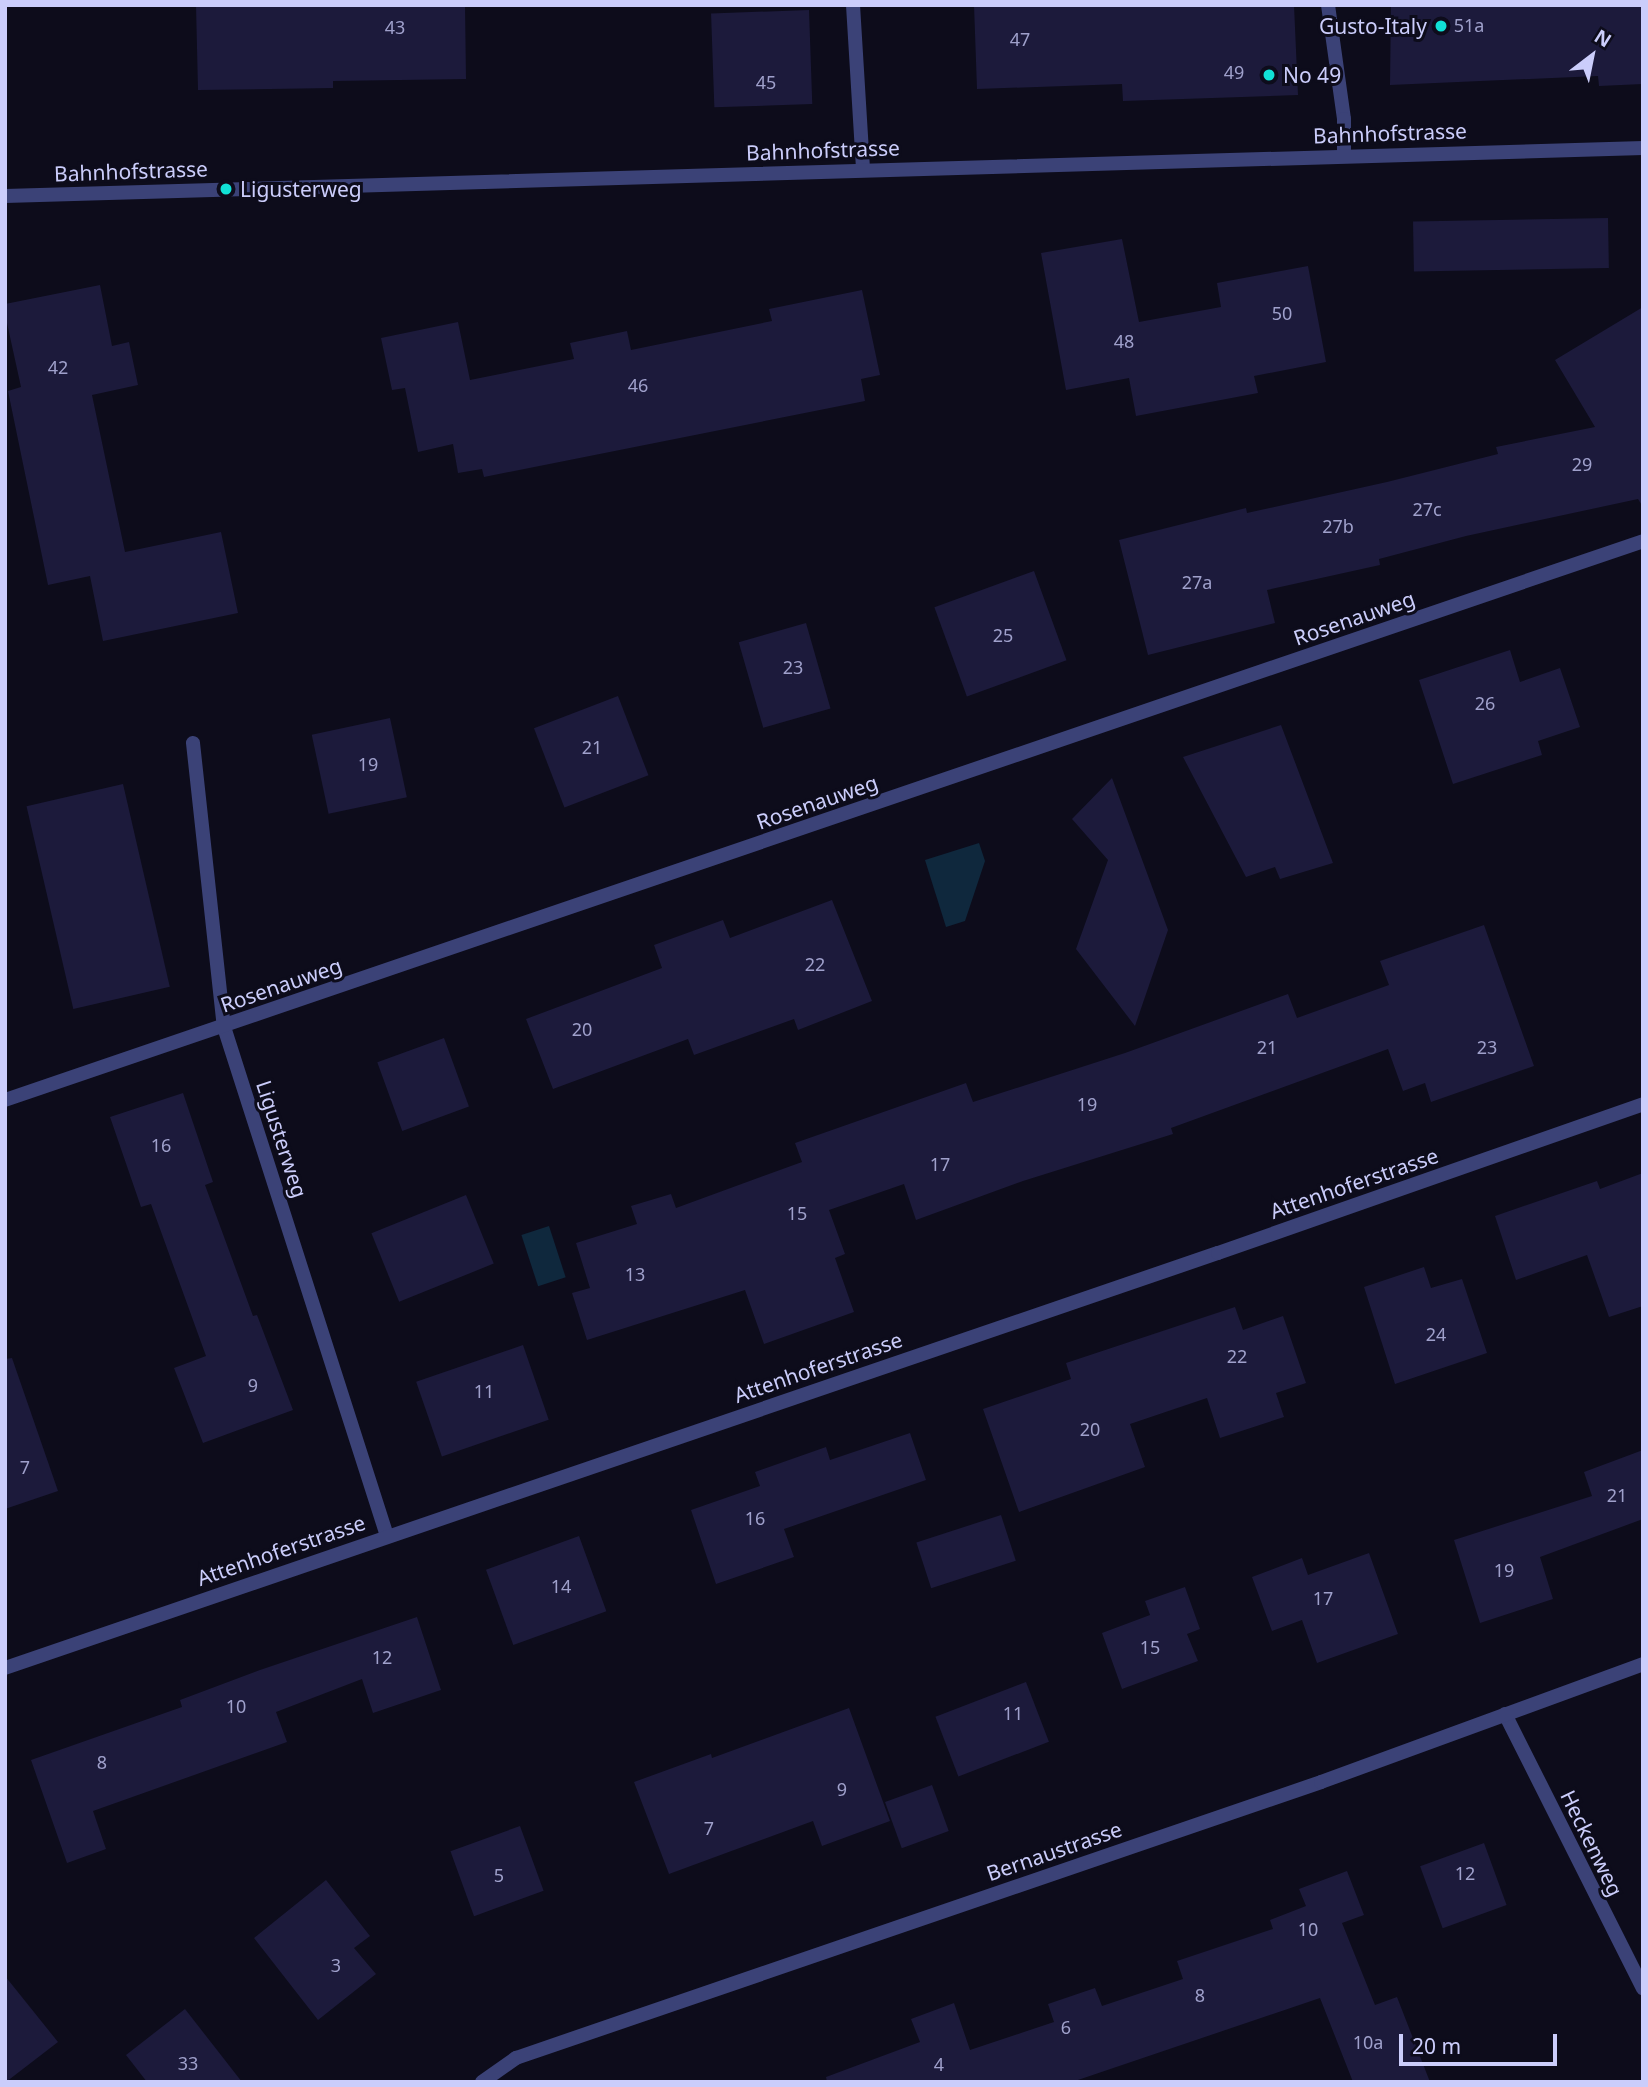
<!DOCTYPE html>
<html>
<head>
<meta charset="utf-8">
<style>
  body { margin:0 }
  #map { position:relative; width:1648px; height:2087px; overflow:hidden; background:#0d0c1b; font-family:"Noto Sans",sans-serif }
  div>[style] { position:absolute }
  .water>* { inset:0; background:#0f283d; transform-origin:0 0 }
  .building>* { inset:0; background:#1c1a3b; transform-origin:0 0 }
  .minor>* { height:14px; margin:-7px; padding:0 7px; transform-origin:7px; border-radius:7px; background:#3b4277 }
  .dots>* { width:19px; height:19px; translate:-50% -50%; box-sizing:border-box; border:4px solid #0d0c1b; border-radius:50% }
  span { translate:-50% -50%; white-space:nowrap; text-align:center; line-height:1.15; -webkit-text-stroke:6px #0d0c1b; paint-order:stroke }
  .number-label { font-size:18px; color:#9fa0cb }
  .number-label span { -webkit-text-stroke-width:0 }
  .poi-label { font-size:21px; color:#cbcdfb }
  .right { translate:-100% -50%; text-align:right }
  .left { translate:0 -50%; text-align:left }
  .street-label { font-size:21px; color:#cbcdfb }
  .frame { position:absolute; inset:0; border:7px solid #cbcdfb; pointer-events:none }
  .north { position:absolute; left:1557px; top:21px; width:70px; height:70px; -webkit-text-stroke:5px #0d0c1b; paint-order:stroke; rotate:32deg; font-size:19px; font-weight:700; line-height:28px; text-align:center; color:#cbcdfb }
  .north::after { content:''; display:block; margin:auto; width:24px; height:32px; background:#cbcdfb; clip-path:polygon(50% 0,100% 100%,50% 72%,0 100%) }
  .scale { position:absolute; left:1399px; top:2034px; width:158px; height:32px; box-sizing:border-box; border:4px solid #cbcdfb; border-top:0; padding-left:9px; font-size:21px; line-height:24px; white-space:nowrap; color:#cbcdfb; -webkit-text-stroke:5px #0d0c1b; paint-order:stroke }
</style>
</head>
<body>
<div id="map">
  <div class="water">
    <div style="clip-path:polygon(979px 843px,985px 861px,965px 921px,946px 927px,925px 860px)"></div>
    <div style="left:549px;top:1226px;width:54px;height:29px;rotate:72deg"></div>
  </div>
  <div class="building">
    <div style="clip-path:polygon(196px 5px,465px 5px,466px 79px,333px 81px,333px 88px,198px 90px)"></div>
    <div style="clip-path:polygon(974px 5px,1294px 5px,1298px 95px,1123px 101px,1122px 84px,977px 89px)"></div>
    <div style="clip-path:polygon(1391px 5px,1643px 5px,1643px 84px,1599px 86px,1598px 76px,1390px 85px)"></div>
    <div style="left:809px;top:10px;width:94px;height:98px;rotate:88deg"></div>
    <div style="left:1608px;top:218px;width:50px;height:195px;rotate:89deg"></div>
    <div style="clip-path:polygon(1122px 239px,1139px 322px,1221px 307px,1217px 283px,1308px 266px,1326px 362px,1254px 376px,1258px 393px,1136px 416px,1129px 378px,1066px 390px,1041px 253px)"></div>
    <div style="clip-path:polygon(100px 285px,112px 346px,129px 342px,138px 385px,92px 395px,125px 552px,221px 532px,238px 613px,103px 641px,90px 576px,48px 585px,8px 391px,21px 387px,5px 314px,5px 304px)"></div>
    <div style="clip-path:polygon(862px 290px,880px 375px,861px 379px,865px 401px,484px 477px,482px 469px,458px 473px,453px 444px,418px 452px,405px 388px,392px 390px,381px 338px,458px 322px,470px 380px,574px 359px,570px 343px,627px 331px,631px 350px,772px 321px,769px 309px)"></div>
    <div style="clip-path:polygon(1643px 307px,1643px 507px,1638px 499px,1466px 536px,1379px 559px,1380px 565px,1267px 590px,1275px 623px,1148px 655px,1119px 540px,1246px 508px,1247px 513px,1387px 482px,1498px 454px,1496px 447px,1595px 427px,1555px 360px)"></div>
    <div style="left:1034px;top:571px;width:95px;height:106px;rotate:70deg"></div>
    <div style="left:806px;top:623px;width:89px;height:70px;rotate:74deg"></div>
    <div style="clip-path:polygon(1510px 650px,1520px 682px,1560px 668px,1580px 727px,1538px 741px,1542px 755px,1453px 784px,1419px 680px)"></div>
    <div style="left:618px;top:696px;width:85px;height:90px;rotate:69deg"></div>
    <div style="left:390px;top:718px;width:81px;height:80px;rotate:78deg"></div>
    <div style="clip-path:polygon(1281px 725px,1333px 863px,1280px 879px,1275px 867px,1246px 877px,1183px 757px)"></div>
    <div style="clip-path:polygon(1112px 778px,1168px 930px,1135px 1026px,1076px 949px,1108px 860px,1072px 819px)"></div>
    <div style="left:123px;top:784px;width:208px;height:99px;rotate:77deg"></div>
    <div style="clip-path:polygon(832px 900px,872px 1001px,798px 1030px,794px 1019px,694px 1055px,688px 1039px,553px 1089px,526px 1019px,662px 968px,654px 945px,723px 920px,730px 938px)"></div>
    <div style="clip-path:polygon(1484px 925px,1534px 1066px,1431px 1102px,1425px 1083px,1403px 1091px,1388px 1049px,1171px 1128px,1173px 1134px,1023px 1181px,916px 1220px,904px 1184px,829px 1210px,845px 1254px,835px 1258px,854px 1312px,764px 1344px,745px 1290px,587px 1340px,572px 1293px,590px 1288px,576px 1243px,637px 1224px,631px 1206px,671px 1194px,676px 1208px,802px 1162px,795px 1143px,966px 1083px,973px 1102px,1125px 1053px,1288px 994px,1297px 1018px,1389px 985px,1380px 961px)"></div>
    <div style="left:444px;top:1038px;width:73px;height:71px;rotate:70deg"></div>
    <div style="clip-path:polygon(183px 1093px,213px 1182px,205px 1185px,253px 1316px,257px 1315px,293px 1410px,203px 1443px,174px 1368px,206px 1356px,151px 1204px,141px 1207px,110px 1117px)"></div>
    <div style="clip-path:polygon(1643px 1173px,1643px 1306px,1609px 1317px,1587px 1255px,1516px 1280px,1495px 1216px,1597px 1181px,1600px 1189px)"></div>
    <div style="left:466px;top:1195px;width:74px;height:102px;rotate:68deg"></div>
    <div style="clip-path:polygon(1424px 1267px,1431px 1288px,1462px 1279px,1487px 1353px,1395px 1384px,1364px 1287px)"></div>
    <div style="clip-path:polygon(1235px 1307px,1243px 1330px,1283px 1316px,1306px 1383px,1276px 1393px,1284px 1417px,1220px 1438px,1207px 1398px,1130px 1424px,1145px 1467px,1019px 1512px,983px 1409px,1071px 1379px,1066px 1363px)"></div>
    <div style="left:523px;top:1345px;width:79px;height:113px;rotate:71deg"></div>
    <div style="clip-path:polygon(12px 1358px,58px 1491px,5px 1509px,5px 1359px)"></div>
    <div style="clip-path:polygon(910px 1433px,926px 1480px,784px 1529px,794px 1557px,716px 1584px,691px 1510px,760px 1486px,755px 1472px,826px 1447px,830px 1460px)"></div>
    <div style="clip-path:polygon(1643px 1450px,1643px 1519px,1540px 1557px,1553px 1599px,1480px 1623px,1454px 1540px,1592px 1496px,1584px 1472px)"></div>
    <div style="left:1001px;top:1515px;width:48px;height:89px;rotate:72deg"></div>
    <div style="left:579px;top:1536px;width:80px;height:99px;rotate:70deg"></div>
    <div style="clip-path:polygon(1369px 1553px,1398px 1634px,1317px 1663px,1302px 1620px,1272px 1631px,1252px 1577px,1302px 1558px,1308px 1575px)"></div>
    <div style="clip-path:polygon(1185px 1587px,1200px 1629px,1187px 1634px,1198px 1661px,1122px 1689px,1102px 1633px,1150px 1615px,1145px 1601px)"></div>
    <div style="clip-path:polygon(417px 1617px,441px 1690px,373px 1713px,362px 1679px,276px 1712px,287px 1742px,93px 1811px,106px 1849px,67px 1863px,31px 1760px,182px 1707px,180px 1700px,260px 1670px)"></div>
    <div style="left:1026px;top:1682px;width:64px;height:97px;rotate:69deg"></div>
    <div style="clip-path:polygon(849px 1708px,890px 1821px,822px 1846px,813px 1821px,669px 1874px,634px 1782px,711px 1754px,712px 1758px)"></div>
    <div style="left:932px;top:1785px;width:49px;height:50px;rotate:70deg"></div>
    <div style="left:520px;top:1826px;width:69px;height:74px;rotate:70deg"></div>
    <div style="left:1484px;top:1843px;width:66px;height:68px;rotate:70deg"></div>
    <div style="clip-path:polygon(1347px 1871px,1364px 1915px,1342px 1923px,1375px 2005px,1397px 1997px,1430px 2082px,1353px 2082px,1320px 1998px,1072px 2082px,827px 2082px,826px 2077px,920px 2042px,911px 2019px,954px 2003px,970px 2050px,1054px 2022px,1048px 2004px,1095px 1988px,1102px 2006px,1183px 1979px,1177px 1961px,1273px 1929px,1270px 1920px,1306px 1906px,1299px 1889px)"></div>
    <div style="clip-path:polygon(326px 1880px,370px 1936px,354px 1948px,376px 1974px,318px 2020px,254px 1938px)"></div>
    <div style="clip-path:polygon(5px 1976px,58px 2042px,6px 2082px,5px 2082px)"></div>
    <div style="clip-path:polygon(185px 2009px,242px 2082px,147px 2082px,126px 2055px)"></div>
  </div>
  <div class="minor">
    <div style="left:853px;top:5px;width:165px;rotate:86.5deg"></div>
    <div style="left:1328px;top:5px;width:115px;rotate:82deg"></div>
    <div style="left:1344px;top:119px;width:37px;rotate:90deg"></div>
    <div style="left:5px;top:196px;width:1639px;rotate:-1.68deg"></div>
    <div style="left:193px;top:743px;width:286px;rotate:83.8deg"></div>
    <div style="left:224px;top:1027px;width:534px;rotate:72.24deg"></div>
    <div style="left:5px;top:1100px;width:1731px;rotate:-18.84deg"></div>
    <div style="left:5px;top:1668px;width:1282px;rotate:-18.89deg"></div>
    <div style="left:1218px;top:1253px;width:450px;rotate:-19.3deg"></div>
    <div style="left:1505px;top:1714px;width:307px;rotate:63.3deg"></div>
    <div style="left:482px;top:2082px;width:42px;rotate:-35.2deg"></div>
    <div style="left:516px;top:2058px;width:851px;rotate:-18.92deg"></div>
    <div style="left:1321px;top:1782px;width:343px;rotate:-20.1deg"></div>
  </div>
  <div class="dots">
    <div style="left:1441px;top:26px;background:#11e1d6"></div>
    <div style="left:1269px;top:75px;background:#11e1d6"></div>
    <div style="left:226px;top:189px;background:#11e1d6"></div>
  </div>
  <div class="number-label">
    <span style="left:1469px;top:25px">51a</span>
    <span style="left:395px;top:27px">43</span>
    <span style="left:1020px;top:39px">47</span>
    <span style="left:1234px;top:72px">49</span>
    <span style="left:766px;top:82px">45</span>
    <span style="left:1282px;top:313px">50</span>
    <span style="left:1124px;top:341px">48</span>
    <span style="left:58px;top:367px">42</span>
    <span style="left:638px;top:385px">46</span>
    <span style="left:1582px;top:464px">29</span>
    <span style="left:1427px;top:509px">27c</span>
    <span style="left:1338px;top:526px">27b</span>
    <span style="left:1197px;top:582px">27a</span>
    <span style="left:1003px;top:635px">25</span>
    <span style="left:793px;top:667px">23</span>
    <span style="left:1485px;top:703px">26</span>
    <span style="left:592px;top:747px">21</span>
    <span style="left:368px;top:764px">19</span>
    <span style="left:815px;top:964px">22</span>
    <span style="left:582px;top:1029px">20</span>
    <span style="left:1267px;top:1047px">21</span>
    <span style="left:1487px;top:1047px">23</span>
    <span style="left:1087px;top:1104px">19</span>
    <span style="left:161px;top:1145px">16</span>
    <span style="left:940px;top:1164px">17</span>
    <span style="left:797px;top:1213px">15</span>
    <span style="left:635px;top:1274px">13</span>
    <span style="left:1436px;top:1334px">24</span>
    <span style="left:1237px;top:1356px">22</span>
    <span style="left:253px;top:1385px">9</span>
    <span style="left:484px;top:1391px">11</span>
    <span style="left:1090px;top:1429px">20</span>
    <span style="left:25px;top:1467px">7</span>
    <span style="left:1617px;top:1495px">21</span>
    <span style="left:755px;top:1518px">16</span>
    <span style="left:1504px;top:1570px">19</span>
    <span style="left:561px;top:1586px">14</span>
    <span style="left:1323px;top:1598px">17</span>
    <span style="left:1150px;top:1647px">15</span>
    <span style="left:382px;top:1657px">12</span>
    <span style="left:236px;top:1706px">10</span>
    <span style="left:1013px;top:1713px">11</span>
    <span style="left:102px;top:1762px">8</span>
    <span style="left:842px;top:1789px">9</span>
    <span style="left:709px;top:1828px">7</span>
    <span style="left:1465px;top:1873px">12</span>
    <span style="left:499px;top:1875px">5</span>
    <span style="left:1308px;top:1929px">10</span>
    <span style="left:336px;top:1965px">3</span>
    <span style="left:1200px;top:1995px">8</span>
    <span style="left:1066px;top:2027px">6</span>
    <span style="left:1368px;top:2042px">10a</span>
    <span style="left:188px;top:2063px">33</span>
    <span style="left:939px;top:2064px">4</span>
  </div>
  <div class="poi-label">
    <span class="right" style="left:1427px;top:26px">Gusto-Italy</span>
    <span class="left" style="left:1283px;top:75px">No 49</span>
    <span class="left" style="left:240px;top:189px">Ligusterweg</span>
  </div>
  <div class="street-label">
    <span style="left:1390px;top:133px;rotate:-2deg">Bahnhofstrasse</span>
    <span style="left:823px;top:150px;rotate:-2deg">Bahnhofstrasse</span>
    <span style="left:131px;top:171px;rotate:-2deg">Bahnhofstrasse</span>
    <span style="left:1354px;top:618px;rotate:-19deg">Rosenauweg</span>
    <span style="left:817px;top:802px;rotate:-19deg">Rosenauweg</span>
    <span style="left:281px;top:985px;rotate:-19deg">Rosenauweg</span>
    <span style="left:282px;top:1139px;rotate:72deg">Ligusterweg</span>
    <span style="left:1354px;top:1183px;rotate:-19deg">Attenhoferstrasse</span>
    <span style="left:818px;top:1367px;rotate:-19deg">Attenhoferstrasse</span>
    <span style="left:281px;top:1550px;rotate:-19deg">Attenhoferstrasse</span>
    <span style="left:1592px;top:1843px;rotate:64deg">Heckenweg</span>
    <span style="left:1054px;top:1851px;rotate:-19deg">Bernaustrasse</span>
  </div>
  <div class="frame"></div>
  <div class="north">N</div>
  <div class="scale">20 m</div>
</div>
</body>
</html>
